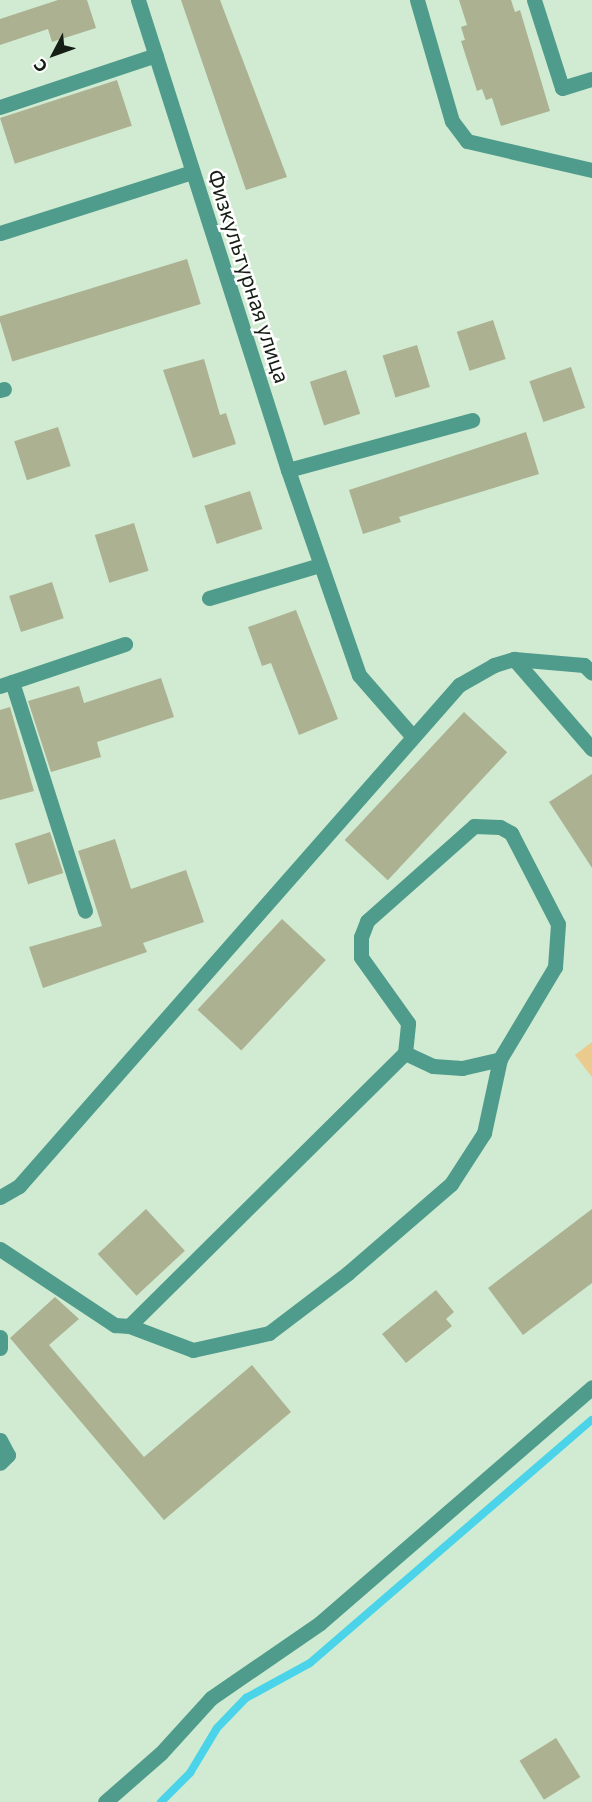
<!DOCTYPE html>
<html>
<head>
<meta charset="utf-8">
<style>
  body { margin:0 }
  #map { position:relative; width:592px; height:1802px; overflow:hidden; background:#d0ebd1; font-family:Commissioner,sans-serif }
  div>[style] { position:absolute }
  .green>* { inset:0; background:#eaca8d }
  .stream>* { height:8px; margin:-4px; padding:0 4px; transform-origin:4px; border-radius:4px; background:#4bd4e9 }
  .building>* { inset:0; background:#acb191; transform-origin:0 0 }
  .minor>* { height:15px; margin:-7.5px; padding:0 7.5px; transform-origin:7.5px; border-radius:7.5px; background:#4f9c8c }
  span { translate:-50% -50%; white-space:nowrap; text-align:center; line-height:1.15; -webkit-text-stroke:5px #fff; paint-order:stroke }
  .street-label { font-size:22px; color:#141e15 }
  .north { position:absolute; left:24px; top:24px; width:60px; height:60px; -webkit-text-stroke:4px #fff; paint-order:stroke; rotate:229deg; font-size:16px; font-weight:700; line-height:24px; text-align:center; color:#141e15 }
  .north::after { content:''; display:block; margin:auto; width:21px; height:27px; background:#141e15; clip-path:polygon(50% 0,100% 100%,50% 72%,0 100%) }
</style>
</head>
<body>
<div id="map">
  <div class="green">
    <div style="clip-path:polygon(592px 1042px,592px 1077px,575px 1055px)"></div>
  </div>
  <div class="stream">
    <div style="left:161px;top:1802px;width:41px;rotate:-45deg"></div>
    <div style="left:190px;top:1773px;width:52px;rotate:-59deg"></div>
    <div style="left:217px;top:1728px;width:42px;rotate:-46deg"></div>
    <div style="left:246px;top:1698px;width:73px;rotate:-28.7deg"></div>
    <div style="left:310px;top:1663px;width:372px;rotate:-40.8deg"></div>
  </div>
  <div class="building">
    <div style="clip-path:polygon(58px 0,87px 0,96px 28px,52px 42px,48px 29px,0 45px,0 19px)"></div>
    <div style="clip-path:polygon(181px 0,220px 0,287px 177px,246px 190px)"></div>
    <div style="clip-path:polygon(459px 0,511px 0,515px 12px,520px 10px,550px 111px,501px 126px,492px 98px,486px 100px,482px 89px,477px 91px,461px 41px,465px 40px,461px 27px,467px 25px)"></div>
    <div style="left:117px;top:80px;width:48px;height:123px;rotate:72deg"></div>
    <div style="left:187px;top:259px;width:47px;height:197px;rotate:73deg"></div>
    <div style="left:493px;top:320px;width:41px;height:38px;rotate:72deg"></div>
    <div style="left:417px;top:345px;width:44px;height:36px;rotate:73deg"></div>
    <div style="clip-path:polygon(204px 359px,220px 415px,226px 413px,236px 444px,193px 458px,163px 370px)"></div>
    <div style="left:571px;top:367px;width:43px;height:44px;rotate:71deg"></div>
    <div style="left:346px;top:370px;width:46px;height:38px;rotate:72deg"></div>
    <div style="left:58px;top:427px;width:41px;height:46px;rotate:72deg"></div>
    <div style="clip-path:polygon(526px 432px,539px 474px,399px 517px,401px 522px,363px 534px,349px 490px)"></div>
    <div style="left:250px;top:491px;width:40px;height:48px;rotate:72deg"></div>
    <div style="left:134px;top:523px;width:50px;height:41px;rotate:73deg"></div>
    <div style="left:52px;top:582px;width:38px;height:45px;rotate:72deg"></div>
    <div style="clip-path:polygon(296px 610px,338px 719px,299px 735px,271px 663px,262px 666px,248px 627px)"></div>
    <div style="clip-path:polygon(161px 678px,174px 717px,97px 742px,101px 757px,51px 772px,28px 701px,79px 686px,84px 703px)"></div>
    <div style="clip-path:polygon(10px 707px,34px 791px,0 800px,0 710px)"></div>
    <div style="left:464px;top:712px;width:59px;height:175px;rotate:43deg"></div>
    <div style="clip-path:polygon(592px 774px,592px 868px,549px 802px)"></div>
    <div style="left:50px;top:832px;width:43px;height:37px;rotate:72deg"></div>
    <div style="clip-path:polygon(115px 839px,131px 889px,186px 870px,204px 922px,143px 943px,147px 952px,43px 988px,29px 947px,102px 926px,78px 851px)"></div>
    <div style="left:282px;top:919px;width:60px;height:124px;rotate:43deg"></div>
    <div style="left:146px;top:1209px;width:57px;height:66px;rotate:47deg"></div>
    <div style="clip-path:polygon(592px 1209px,592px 1283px,523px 1335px,488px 1288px)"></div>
    <div style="clip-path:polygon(436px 1290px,454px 1312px,446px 1319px,452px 1326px,406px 1363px,382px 1334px)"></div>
    <div style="clip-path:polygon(55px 1297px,79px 1319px,49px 1345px,144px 1457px,252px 1365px,291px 1412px,164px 1520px,10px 1338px)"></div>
    <div style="left:556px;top:1738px;width:46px;height:43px;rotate:58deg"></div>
  </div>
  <div class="minor">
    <div style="left:138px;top:0;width:493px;rotate:72.3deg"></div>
    <div style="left:288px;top:470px;width:217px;rotate:70.9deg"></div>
    <div style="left:359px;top:675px;width:82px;rotate:48.9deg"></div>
    <div style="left:417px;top:0;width:126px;rotate:73.9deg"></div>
    <div style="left:452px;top:121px;width:25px;rotate:53deg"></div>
    <div style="left:467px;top:141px;width:128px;rotate:13.1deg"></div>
    <div style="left:534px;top:0;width:92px;rotate:72.3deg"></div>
    <div style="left:562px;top:88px;width:31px;rotate:-17deg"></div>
    <div style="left:0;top:107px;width:164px;rotate:-18.4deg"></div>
    <div style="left:0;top:233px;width:201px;rotate:-17.6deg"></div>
    <div style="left:0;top:390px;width:4px;rotate:-14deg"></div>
    <div style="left:288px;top:470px;width:191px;rotate:-15.2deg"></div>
    <div style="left:209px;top:598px;width:116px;rotate:-16.6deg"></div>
    <div style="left:514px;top:659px;width:119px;rotate:49.1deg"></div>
    <div style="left:12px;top:682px;width:240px;rotate:72.3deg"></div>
    <div style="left:0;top:686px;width:132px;rotate:-18.6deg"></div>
    <div style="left:405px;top:1053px;width:31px;rotate:25deg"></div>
    <div style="left:433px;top:1066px;width:29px;rotate:4deg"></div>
    <div style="left:462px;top:1068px;width:39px;rotate:-13deg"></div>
    <div style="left:0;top:1197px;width:22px;rotate:-30deg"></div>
    <div style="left:19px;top:1186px;width:667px;rotate:-48.71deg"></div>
    <div style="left:459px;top:685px;width:40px;rotate:-29.7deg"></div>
    <div style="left:494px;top:665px;width:21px;rotate:-17deg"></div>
    <div style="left:514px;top:659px;width:70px;rotate:4.9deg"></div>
    <div style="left:584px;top:665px;width:11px;rotate:45deg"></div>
    <div style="left:0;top:1249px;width:138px;rotate:33.5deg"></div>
    <div style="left:115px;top:1325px;width:14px;rotate:4deg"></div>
    <div style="left:129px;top:1326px;width:388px;rotate:-44.7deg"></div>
    <div style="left:405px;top:1053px;width:30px;rotate:-84deg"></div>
    <div style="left:408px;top:1023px;width:81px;rotate:-125.5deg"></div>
    <div style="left:361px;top:957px;width:20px;rotate:-90deg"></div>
    <div style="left:361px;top:937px;width:17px;rotate:-69deg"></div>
    <div style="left:367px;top:921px;width:143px;rotate:-41.6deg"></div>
    <div style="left:474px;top:826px;width:26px;rotate:2deg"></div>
    <div style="left:500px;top:827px;width:13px;rotate:29deg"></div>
    <div style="left:511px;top:833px;width:102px;rotate:62.7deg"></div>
    <div style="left:558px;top:924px;width:43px;rotate:94deg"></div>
    <div style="left:555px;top:967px;width:107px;rotate:120.9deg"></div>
    <div style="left:500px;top:1059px;width:76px;rotate:102.2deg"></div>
    <div style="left:484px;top:1133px;width:61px;rotate:122.9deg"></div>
    <div style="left:451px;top:1184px;width:136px;rotate:139.2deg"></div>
    <div style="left:348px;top:1273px;width:99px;rotate:142.8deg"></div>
    <div style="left:269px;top:1333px;width:78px;rotate:167.4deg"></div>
    <div style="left:193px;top:1350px;width:68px;rotate:-159.4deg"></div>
    <div style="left:0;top:1337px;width:11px;rotate:90deg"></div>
    <div style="left:0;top:1440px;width:17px;rotate:62deg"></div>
    <div style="left:8px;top:1455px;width:11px;rotate:135deg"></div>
    <div style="left:105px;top:1802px;width:74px;rotate:-41.2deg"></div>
    <div style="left:161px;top:1753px;width:74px;rotate:-47.7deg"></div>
    <div style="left:211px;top:1698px;width:132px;rotate:-34.5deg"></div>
    <div style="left:320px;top:1623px;width:360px;rotate:-40.9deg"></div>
  </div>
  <div class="street-label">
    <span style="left:249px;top:276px;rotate:72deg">Физкультурная улица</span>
  </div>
  <div class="north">С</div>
</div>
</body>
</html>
